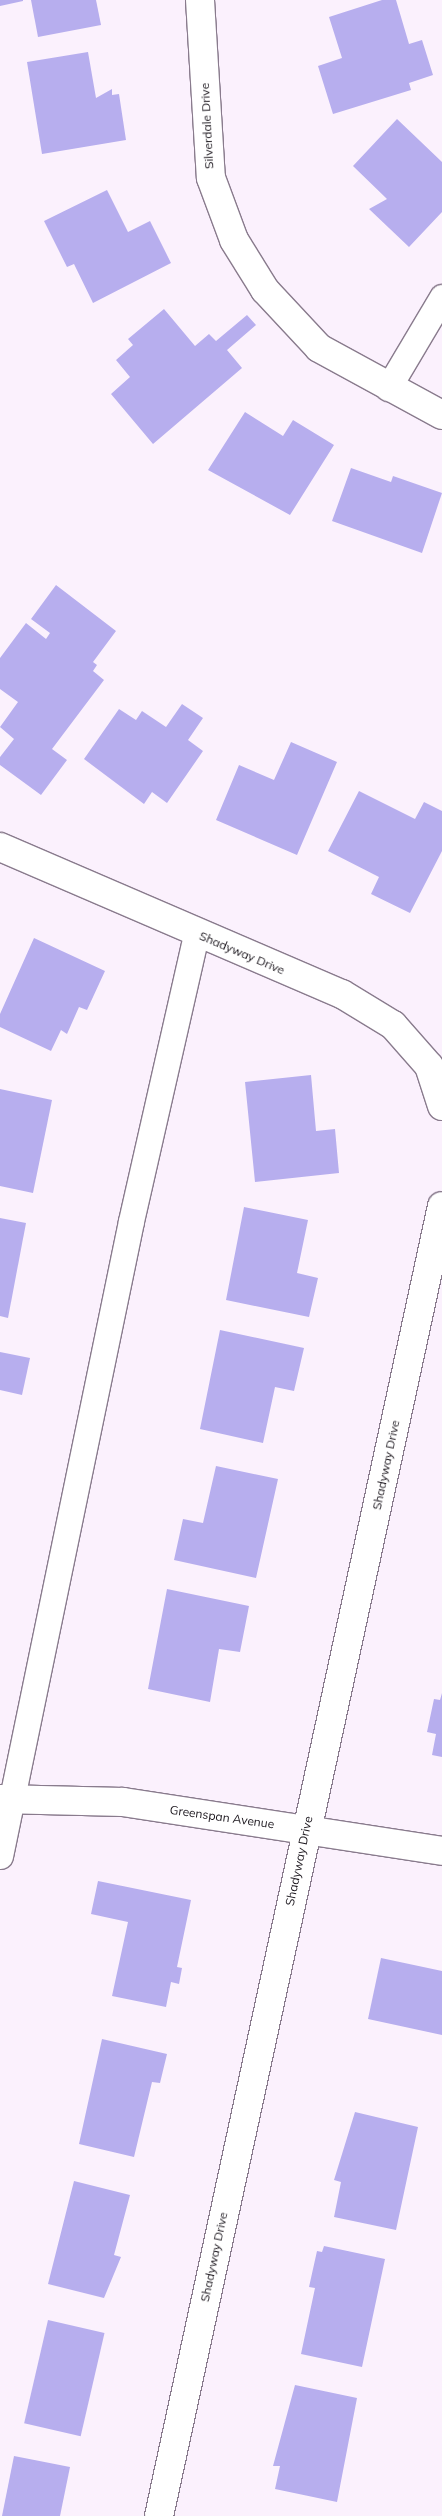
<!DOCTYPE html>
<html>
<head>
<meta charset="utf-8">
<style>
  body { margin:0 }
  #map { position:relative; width:442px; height:2516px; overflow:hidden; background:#fbf1fd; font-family:Mulish,sans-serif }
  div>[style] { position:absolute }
  .building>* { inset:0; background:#b7aeee; transform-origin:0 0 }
  .roads { filter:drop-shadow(1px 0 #897b8d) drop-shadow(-1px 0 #897b8d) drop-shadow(0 1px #897b8d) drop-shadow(0 -1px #897b8d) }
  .lane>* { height:25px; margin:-12.5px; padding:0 12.5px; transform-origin:12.5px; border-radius:12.5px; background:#fff }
  .street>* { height:28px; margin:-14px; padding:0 14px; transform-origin:14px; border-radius:14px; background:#fff }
  .secondary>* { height:28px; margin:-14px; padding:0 14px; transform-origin:14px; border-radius:14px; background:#fff }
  span { translate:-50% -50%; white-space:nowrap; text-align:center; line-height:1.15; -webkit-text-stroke:4px #fff; paint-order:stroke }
  .street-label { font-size:12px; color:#1a151c }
</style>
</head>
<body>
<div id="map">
  <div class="building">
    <div style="clip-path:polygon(0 0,23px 0,23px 1px,0 6px)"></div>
    <div style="clip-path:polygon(31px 0,96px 0,101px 25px,38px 37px)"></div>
    <div style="clip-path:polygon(382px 0,396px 0,409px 44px,422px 40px,433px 75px,409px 83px,411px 90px,333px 114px,318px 66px,342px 58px,329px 17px)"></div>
    <div style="clip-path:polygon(88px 52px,96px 98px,112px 89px,112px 95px,119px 94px,126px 140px,42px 154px,27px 62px)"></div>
    <div style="clip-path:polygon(397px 119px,442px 162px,442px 212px,409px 247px,369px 209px,387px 199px,353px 166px)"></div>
    <div style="clip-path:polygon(107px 190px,128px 232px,150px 221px,171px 263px,93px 303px,74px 264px,67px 267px,44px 221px)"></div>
    <div style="clip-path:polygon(164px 309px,195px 346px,209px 334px,216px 341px,247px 315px,256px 325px,227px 350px,242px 368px,153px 444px,111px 394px,130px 377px,116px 360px,133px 345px,128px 339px)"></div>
    <div style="clip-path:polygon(245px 412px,283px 436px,293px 420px,334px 445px,290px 515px,208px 470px)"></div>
    <div style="clip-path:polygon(351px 468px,391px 482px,393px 476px,442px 493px,422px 553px,332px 521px)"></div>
    <div style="clip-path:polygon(56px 585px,116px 631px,93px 662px,97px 665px,93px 671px,104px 680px,52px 749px,67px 760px,41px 795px,0 765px,0 757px,14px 739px,0 727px,18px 702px,0 689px,0 658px,26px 623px,46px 639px,50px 633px,31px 619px)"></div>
    <div style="clip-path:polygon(182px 704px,203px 718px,188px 740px,203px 751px,167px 803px,152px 792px,144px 804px,84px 759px,119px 709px,136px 720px,142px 711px,166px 727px)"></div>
    <div style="clip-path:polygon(291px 742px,337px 762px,297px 855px,216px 820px,239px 765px,274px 780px)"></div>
    <div style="clip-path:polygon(359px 791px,415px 819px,424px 802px,442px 811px,442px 851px,410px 913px,371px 894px,379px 877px,328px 851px)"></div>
    <div style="clip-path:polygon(34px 938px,105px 971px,87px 1010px,79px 1007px,67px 1034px,61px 1030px,51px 1051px,0 1027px,0 1014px)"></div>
    <div style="clip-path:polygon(311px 1075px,316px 1131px,335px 1129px,339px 1173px,255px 1182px,245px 1082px)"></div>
    <div style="clip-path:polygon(0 1089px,52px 1100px,33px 1193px,0 1186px)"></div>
    <div style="clip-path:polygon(244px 1207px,308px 1220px,297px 1273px,318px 1278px,309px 1317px,226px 1300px)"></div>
    <div style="clip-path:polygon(0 1218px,26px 1223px,8px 1318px,0 1316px)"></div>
    <div style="clip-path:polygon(220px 1330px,304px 1348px,294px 1391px,275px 1387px,263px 1443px,200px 1429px)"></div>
    <div style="clip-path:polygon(0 1352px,30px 1358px,22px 1395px,0 1390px)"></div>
    <div style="clip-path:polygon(216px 1466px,278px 1479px,256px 1578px,174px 1560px,183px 1519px,203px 1523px)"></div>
    <div style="clip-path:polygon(167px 1589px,249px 1606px,240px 1652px,219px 1649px,210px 1702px,148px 1689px)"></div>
    <div style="clip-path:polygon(442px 1693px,442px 1757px,432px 1755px,436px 1734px,427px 1732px,434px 1699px,440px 1700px)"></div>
    <div style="clip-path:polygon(98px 1881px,191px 1900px,177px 1967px,182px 1968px,179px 1984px,171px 1982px,166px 2007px,112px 1996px,128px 1922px,91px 1914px)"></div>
    <div style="clip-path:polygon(381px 1958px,442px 1971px,442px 2035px,368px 2019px)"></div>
    <div style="clip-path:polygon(102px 2039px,167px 2054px,160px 2083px,152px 2082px,134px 2157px,79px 2144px)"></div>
    <div style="clip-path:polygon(355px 2112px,418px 2127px,396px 2230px,334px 2217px,341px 2182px,334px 2180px)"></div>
    <div style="clip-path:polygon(74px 2181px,130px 2195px,114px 2255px,121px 2257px,104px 2298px,48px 2284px)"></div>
    <div style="clip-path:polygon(324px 2246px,385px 2259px,362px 2367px,301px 2354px,315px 2288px,309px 2287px,317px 2251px,322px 2252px)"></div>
    <div style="left:48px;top:2320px;width:58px;height:106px;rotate:13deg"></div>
    <div style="clip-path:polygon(295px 2385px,357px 2398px,337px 2502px,275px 2489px,280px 2466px,273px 2466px)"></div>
    <div style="clip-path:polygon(14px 2456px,70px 2467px,60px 2516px,2px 2516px)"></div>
  </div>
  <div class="roads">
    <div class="lane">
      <div style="left:388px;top:388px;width:106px;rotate:-59.3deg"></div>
      <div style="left:0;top:1856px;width:648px;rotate:-78.34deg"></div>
      <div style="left:131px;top:1221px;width:294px;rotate:-77.2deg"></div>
    </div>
    <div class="street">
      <div style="left:200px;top:0;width:178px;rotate:86.5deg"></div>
      <div style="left:211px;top:178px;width:66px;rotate:69.6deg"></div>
      <div style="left:234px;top:240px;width:59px;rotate:58.2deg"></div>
      <div style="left:265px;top:290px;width:79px;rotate:47deg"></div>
      <div style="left:319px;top:348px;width:140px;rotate:28.6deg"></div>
      <div style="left:0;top:847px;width:372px;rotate:23.3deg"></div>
      <div style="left:342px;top:994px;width:60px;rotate:31.3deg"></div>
      <div style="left:393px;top:1025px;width:55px;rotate:48.7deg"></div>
      <div style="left:429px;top:1066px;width:42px;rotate:72deg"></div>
      <div style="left:159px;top:2516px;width:1340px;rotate:-77.81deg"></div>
    </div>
    <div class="secondary">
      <div style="left:0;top:1799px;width:123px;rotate:1.4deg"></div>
      <div style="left:123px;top:1802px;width:323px;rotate:8.7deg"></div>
    </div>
  </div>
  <div class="street-label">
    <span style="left:207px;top:126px;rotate:-93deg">Silverdale Drive</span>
    <span style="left:242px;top:953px;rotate:23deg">Shadyway Drive</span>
    <span style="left:386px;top:1465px;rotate:-78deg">Shadyway Drive</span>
    <span style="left:222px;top:1817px;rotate:8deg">Greenspan Avenue</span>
    <span style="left:299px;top:1861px;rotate:-78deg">Shadyway Drive</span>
    <span style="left:214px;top:2257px;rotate:-78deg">Shadyway Drive</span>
  </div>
</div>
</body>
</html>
